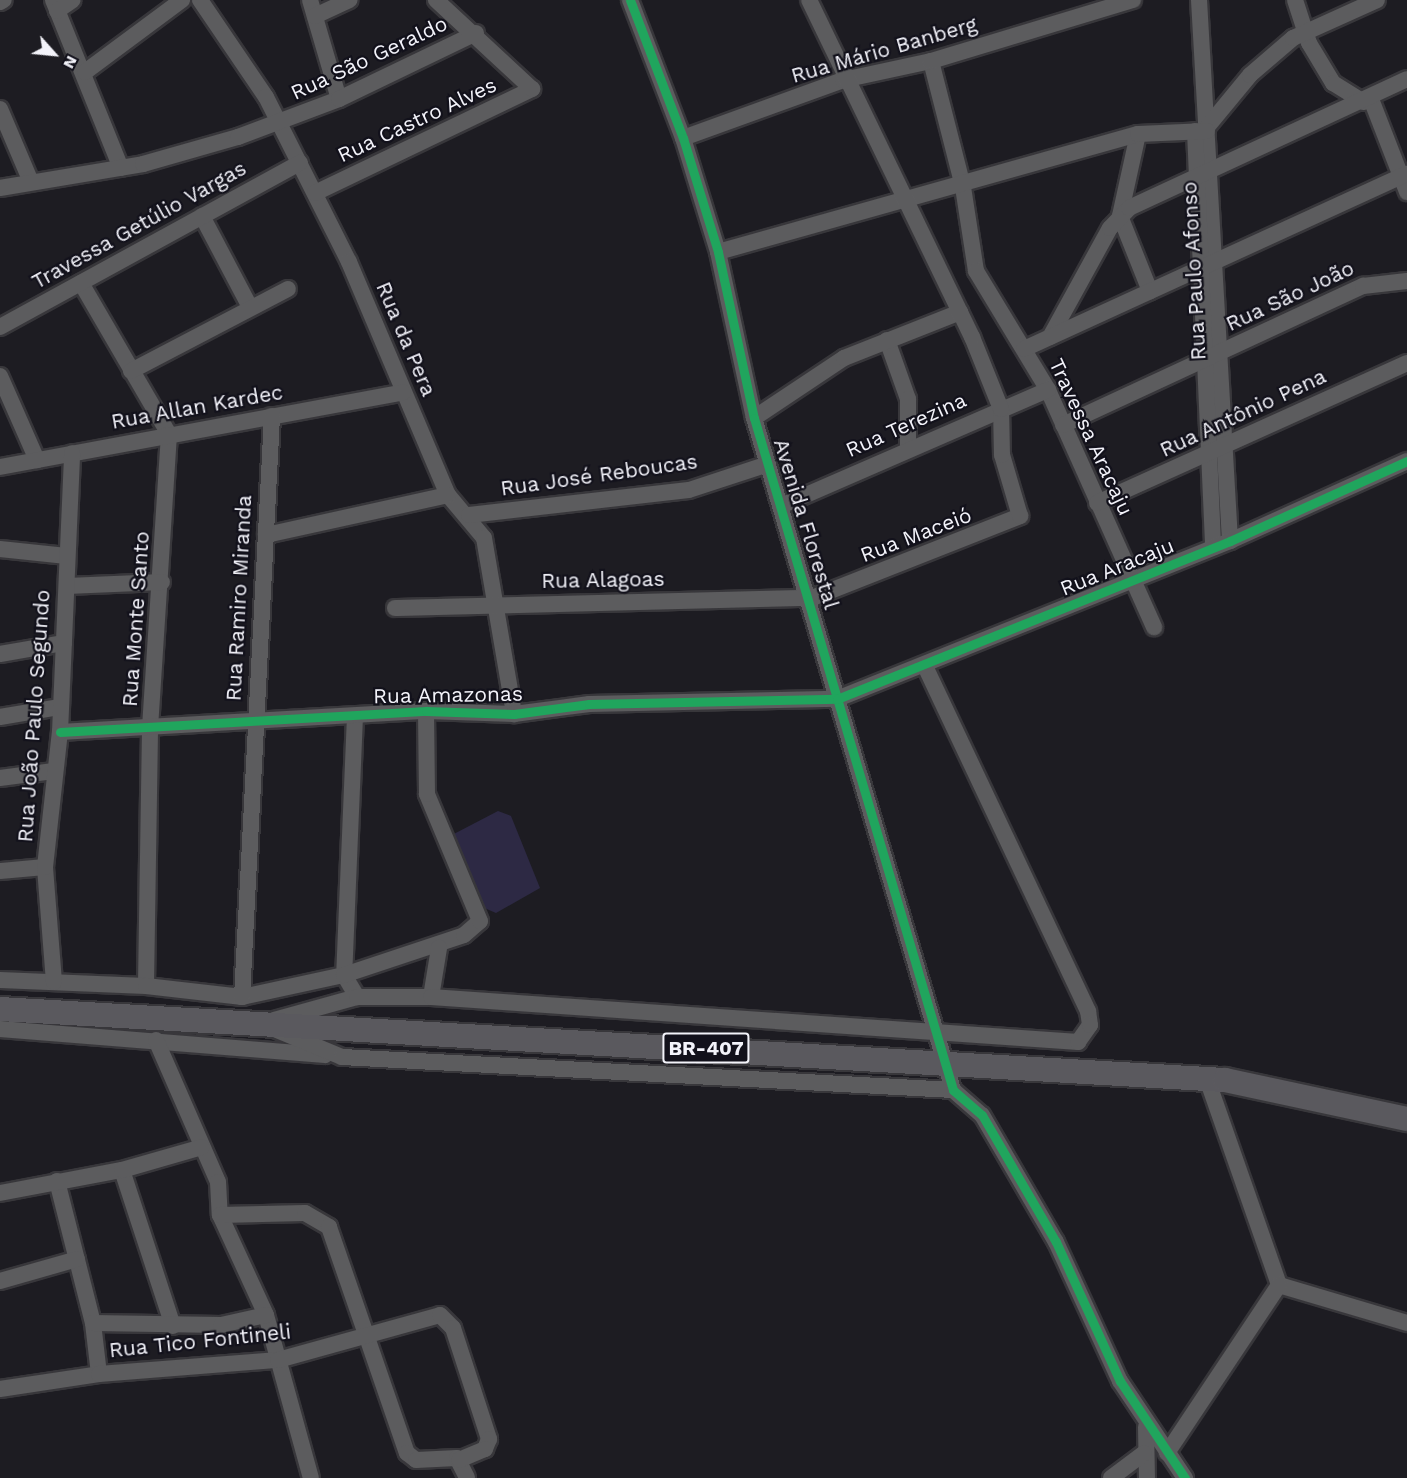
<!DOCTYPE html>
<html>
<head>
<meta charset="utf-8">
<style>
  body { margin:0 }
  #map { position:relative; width:1407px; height:1478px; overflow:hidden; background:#1d1c22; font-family:"Work Sans",sans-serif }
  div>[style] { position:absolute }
  .green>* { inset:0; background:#2d2944 }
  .roads { filter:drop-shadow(2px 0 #38373b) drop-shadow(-2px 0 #38373b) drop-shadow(0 2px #38373b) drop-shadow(0 -2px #38373b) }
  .minor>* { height:16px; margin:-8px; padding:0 8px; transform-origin:8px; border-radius:8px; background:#5c5c5e }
  .highway>* { height:24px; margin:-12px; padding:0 12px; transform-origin:12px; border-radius:12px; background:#5a595e }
  .cycleway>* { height:9px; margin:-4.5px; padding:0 4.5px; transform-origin:4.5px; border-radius:4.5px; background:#20a55d }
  span { translate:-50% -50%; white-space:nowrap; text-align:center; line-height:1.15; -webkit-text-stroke:4.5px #12111b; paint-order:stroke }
  .shield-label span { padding:2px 4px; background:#12111b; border:2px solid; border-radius:4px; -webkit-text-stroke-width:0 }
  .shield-label { font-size:20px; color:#f3f3fa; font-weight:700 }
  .street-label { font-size:21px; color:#f3f3fa }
  .north { position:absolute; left:24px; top:24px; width:60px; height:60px; -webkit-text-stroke:4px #12111b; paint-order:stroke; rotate:117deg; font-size:16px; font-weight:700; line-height:24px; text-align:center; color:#f3f3fa }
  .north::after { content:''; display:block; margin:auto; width:21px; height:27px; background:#f3f3fa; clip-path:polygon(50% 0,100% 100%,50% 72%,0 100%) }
</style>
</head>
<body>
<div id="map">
  <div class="green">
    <div style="clip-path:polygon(498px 811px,511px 816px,540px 888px,496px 913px,482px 907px,450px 836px)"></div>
  </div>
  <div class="roads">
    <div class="minor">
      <div style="left:53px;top:0;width:181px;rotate:68deg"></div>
      <div style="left:200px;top:0;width:117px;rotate:55.8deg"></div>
      <div style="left:266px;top:97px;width:185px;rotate:63.3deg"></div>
      <div style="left:349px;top:262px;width:253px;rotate:67deg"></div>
      <div style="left:448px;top:495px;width:56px;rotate:50.1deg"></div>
      <div style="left:484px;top:538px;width:179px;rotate:80.3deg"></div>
      <div style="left:310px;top:0;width:103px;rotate:73.7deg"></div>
      <div style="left:630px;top:0;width:148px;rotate:69deg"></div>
      <div style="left:683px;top:138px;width:119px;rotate:72.9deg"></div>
      <div style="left:718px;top:252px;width:170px;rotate:77.8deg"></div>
      <div style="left:754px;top:418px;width:701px;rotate:73.5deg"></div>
      <div style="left:953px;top:1090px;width:38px;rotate:41deg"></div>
      <div style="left:982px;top:1115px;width:147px;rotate:59.8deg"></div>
      <div style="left:1056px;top:1242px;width:153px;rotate:65.3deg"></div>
      <div style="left:1120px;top:1381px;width:117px;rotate:56.2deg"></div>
      <div style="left:1199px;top:0;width:542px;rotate:86.72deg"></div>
      <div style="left:1295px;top:0;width:45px;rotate:72deg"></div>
      <div style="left:1309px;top:43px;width:47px;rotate:59deg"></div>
      <div style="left:1333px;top:83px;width:36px;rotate:32deg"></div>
      <div style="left:0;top:2px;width:4px;rotate:-27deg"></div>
      <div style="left:57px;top:11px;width:19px;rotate:-35deg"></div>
      <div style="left:315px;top:16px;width:38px;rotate:-25deg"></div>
      <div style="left:931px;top:61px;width:130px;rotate:75.7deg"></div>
      <div style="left:963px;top:187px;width:85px;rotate:81.2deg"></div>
      <div style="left:976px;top:271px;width:139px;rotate:58.8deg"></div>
      <div style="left:1048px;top:390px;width:260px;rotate:65.9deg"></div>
      <div style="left:85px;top:72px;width:121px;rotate:-36.6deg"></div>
      <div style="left:1371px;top:99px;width:100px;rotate:68.8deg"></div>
      <div style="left:0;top:109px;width:79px;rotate:67deg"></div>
      <div style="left:1208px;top:126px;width:66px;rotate:-50.5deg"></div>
      <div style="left:1250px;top:75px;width:57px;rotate:-40.7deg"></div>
      <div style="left:1293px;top:38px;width:92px;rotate:-24.3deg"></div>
      <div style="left:1195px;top:131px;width:417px;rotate:87.5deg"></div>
      <div style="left:1138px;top:134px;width:84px;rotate:102.4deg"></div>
      <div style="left:1120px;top:216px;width:81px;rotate:68.2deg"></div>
      <div style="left:683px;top:138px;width:170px;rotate:-19.9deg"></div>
      <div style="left:843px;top:80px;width:90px;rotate:-12.2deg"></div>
      <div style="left:931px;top:61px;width:211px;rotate:-16.8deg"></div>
      <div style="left:0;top:188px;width:145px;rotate:-9.5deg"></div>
      <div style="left:143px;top:164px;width:99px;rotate:-15.9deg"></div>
      <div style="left:238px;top:137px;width:108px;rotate:-20.6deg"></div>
      <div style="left:339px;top:99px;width:152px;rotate:-25.7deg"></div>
      <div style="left:315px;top:193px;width:241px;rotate:-25.6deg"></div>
      <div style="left:532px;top:89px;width:131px;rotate:-137.2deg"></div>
      <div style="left:202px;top:216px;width:103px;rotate:62.2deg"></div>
      <div style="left:718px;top:252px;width:436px;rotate:-15.7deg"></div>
      <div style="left:1138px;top:134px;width:69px;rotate:-2.5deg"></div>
      <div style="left:81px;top:283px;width:175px;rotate:59.8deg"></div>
      <div style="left:169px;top:434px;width:297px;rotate:93.7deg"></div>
      <div style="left:150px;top:730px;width:256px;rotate:90.9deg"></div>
      <div style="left:0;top:327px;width:342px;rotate:-28.7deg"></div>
      <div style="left:1050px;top:337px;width:124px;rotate:-61.2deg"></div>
      <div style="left:1110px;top:228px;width:28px;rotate:-46deg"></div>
      <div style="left:1129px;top:208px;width:306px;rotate:-24.9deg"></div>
      <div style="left:887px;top:340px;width:63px;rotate:70.4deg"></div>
      <div style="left:908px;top:399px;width:49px;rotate:90deg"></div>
      <div style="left:1024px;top:349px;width:421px;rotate:-24.6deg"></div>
      <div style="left:131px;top:371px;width:177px;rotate:-27.6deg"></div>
      <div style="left:0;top:376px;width:92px;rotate:66.2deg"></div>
      <div style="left:754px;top:418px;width:108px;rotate:-33.7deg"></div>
      <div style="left:844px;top:358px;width:125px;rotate:-21.6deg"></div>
      <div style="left:1063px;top:425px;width:331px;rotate:-24.9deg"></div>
      <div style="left:1363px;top:286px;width:44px;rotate:-6.5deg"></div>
      <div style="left:0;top:467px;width:410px;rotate:-10.5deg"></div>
      <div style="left:1097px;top:503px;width:340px;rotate:-24.3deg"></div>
      <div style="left:783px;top:505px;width:289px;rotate:-23.5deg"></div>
      <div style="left:469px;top:515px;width:221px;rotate:-6.5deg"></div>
      <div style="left:689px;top:490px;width:83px;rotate:-18.2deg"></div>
      <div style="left:266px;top:535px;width:186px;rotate:-12.4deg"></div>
      <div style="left:0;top:549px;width:67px;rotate:6deg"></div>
      <div style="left:67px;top:586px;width:95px;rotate:-2.4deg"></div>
      <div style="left:395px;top:608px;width:417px;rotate:-1.4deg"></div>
      <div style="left:812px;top:598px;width:224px;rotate:-21.5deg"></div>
      <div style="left:1020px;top:516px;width:64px;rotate:-106.4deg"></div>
      <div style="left:1002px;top:455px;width:46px;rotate:-91.2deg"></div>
      <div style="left:1001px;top:409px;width:78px;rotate:-111.9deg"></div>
      <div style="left:972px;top:337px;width:374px;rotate:-115.8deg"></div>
      <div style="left:0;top:654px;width:65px;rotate:-9.8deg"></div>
      <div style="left:355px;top:716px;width:259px;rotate:92.4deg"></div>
      <div style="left:344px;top:975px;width:26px;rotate:59deg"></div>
      <div style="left:0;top:717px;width:61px;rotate:-9.5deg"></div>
      <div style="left:60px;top:732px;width:367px;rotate:-3.3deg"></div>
      <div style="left:426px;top:711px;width:88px;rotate:2deg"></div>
      <div style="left:514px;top:714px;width:76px;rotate:-7.6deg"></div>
      <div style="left:589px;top:704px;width:248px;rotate:-1.2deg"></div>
      <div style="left:837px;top:699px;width:424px;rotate:-21.9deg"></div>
      <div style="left:1230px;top:541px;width:194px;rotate:-24.3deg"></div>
      <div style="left:0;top:778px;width:54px;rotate:-7.4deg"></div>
      <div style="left:0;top:871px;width:45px;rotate:-5.1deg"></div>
      <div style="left:0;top:980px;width:146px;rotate:2.4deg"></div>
      <div style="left:146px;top:986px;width:97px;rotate:6.5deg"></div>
      <div style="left:242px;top:997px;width:104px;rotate:-12.2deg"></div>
      <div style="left:344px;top:975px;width:126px;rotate:-18.4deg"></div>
      <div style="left:464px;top:935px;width:21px;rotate:-41deg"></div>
      <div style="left:480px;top:921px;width:138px;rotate:-112.7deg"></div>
      <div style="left:427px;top:794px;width:83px;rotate:-90.7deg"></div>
      <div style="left:54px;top:982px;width:115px;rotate:-94.5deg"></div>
      <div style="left:45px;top:867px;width:136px;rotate:-83.7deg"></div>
      <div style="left:60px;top:732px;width:279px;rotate:-87.5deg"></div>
      <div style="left:242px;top:997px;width:582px;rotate:-87.04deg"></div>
      <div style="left:431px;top:997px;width:50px;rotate:-80.7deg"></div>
      <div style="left:274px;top:1020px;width:86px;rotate:-15.5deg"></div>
      <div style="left:357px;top:997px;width:74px"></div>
      <div style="left:431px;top:997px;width:649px;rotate:3.98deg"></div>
      <div style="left:1078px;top:1042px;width:21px;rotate:-55deg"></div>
      <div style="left:1090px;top:1025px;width:14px;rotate:-98deg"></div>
      <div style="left:1088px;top:1011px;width:382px;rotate:-115.3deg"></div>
      <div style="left:0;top:1029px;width:326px;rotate:4.6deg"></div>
      <div style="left:277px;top:1030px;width:70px;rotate:22.6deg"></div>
      <div style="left:342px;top:1057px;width:612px;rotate:3.09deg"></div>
      <div style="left:156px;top:1040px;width:155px;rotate:66.4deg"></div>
      <div style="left:218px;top:1182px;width:33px;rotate:87deg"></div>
      <div style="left:220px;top:1215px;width:110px;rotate:65.3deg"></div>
      <div style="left:266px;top:1315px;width:169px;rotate:74.6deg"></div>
      <div style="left:1207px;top:1079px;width:218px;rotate:70.7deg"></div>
      <div style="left:122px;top:1170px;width:164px;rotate:71.9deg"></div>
      <div style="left:57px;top:1181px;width:146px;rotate:75.8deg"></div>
      <div style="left:93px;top:1323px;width:51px;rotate:83.3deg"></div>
      <div style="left:0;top:1193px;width:124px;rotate:-10.7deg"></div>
      <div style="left:122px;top:1170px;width:83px;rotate:-16deg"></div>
      <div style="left:220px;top:1215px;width:85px;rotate:-1.3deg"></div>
      <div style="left:305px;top:1213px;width:28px;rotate:30deg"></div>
      <div style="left:329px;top:1227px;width:239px;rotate:71deg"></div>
      <div style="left:407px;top:1453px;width:11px;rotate:38deg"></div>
      <div style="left:416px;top:1460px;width:41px;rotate:-2.8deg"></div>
      <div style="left:457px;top:1458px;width:22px;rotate:63deg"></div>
      <div style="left:0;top:1281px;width:80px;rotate:-15.9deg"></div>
      <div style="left:1279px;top:1285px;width:134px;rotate:16.5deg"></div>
      <div style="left:93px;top:1323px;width:128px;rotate:0.9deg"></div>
      <div style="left:221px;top:1325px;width:46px;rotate:-12.5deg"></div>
      <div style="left:0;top:1389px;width:100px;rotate:-8.6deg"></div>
      <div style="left:99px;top:1374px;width:180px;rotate:-4.5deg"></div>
      <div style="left:278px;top:1360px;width:168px;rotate:-15.5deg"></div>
      <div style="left:440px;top:1315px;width:18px;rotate:45deg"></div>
      <div style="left:453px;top:1328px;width:117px;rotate:72deg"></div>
      <div style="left:489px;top:1439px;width:11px;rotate:112deg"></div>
      <div style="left:485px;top:1449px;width:28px;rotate:157deg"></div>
      <div style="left:1146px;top:1427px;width:51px;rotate:88.9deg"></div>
      <div style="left:1167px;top:1453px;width:202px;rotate:-56.3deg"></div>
      <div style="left:1111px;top:1478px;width:41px;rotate:-37.1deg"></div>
    </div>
    <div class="highway">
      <div style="left:0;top:1009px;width:1227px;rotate:3.32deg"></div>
      <div style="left:1225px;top:1080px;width:186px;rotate:12.1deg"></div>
    </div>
  </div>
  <div class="cycleway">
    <div style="left:630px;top:0;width:148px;rotate:69deg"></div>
    <div style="left:683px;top:138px;width:119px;rotate:72.9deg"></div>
    <div style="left:718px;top:252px;width:170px;rotate:77.8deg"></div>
    <div style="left:754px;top:418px;width:701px;rotate:73.5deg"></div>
    <div style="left:953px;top:1090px;width:38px;rotate:41deg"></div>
    <div style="left:982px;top:1115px;width:147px;rotate:59.8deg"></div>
    <div style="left:1056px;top:1242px;width:153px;rotate:65.3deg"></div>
    <div style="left:1120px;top:1381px;width:117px;rotate:56.2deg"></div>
    <div style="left:60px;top:732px;width:367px;rotate:-3.3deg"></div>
    <div style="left:426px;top:711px;width:88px;rotate:2deg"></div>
    <div style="left:514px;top:714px;width:76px;rotate:-7.6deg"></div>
    <div style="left:589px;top:704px;width:248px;rotate:-1.2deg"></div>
    <div style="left:837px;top:699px;width:424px;rotate:-21.9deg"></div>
    <div style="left:1230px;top:541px;width:194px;rotate:-24.3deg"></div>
  </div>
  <div class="shield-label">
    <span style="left:706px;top:1048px">BR-407</span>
  </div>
  <div class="street-label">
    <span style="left:884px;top:50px;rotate:-16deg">Rua Mário Banberg</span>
    <span style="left:369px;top:58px;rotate:-25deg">Rua São Geraldo</span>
    <span style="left:417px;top:120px;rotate:-25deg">Rua Castro Alves</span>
    <span style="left:139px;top:225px;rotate:-29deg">Travessa Getúlio Vargas</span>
    <span style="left:1194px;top:271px;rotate:-93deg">Rua Paulo Afonso</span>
    <span style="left:1290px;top:296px;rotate:-25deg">Rua São João</span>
    <span style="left:406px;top:339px;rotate:67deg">Rua da Pera</span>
    <span style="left:197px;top:407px;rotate:-10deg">Rua Allan Kardec</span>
    <span style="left:1243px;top:413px;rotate:-25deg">Rua Antônio Pena</span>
    <span style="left:906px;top:425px;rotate:-24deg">Rua Terezina</span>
    <span style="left:1091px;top:437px;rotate:65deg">Travessa Aracaju</span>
    <span style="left:599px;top:475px;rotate:-8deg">Rua José Reboucas</span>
    <span style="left:806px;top:524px;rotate:73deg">Avenida Florestal</span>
    <span style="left:916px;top:535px;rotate:-21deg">Rua Maceió</span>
    <span style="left:1117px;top:567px;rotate:-22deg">Rua Aracaju</span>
    <span style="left:603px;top:580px;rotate:-1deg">Rua Alagoas</span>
    <span style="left:239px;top:598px;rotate:-87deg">Rua Ramiro Miranda</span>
    <span style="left:136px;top:619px;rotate:-86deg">Rua Monte Santo</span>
    <span style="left:448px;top:695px;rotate:-1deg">Rua Amazonas</span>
    <span style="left:34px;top:716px;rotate:-86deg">Rua João Paulo Segundo</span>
    <span style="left:200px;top:1341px;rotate:-6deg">Rua Tico Fontineli</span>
  </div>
  <div class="north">N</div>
</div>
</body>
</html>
